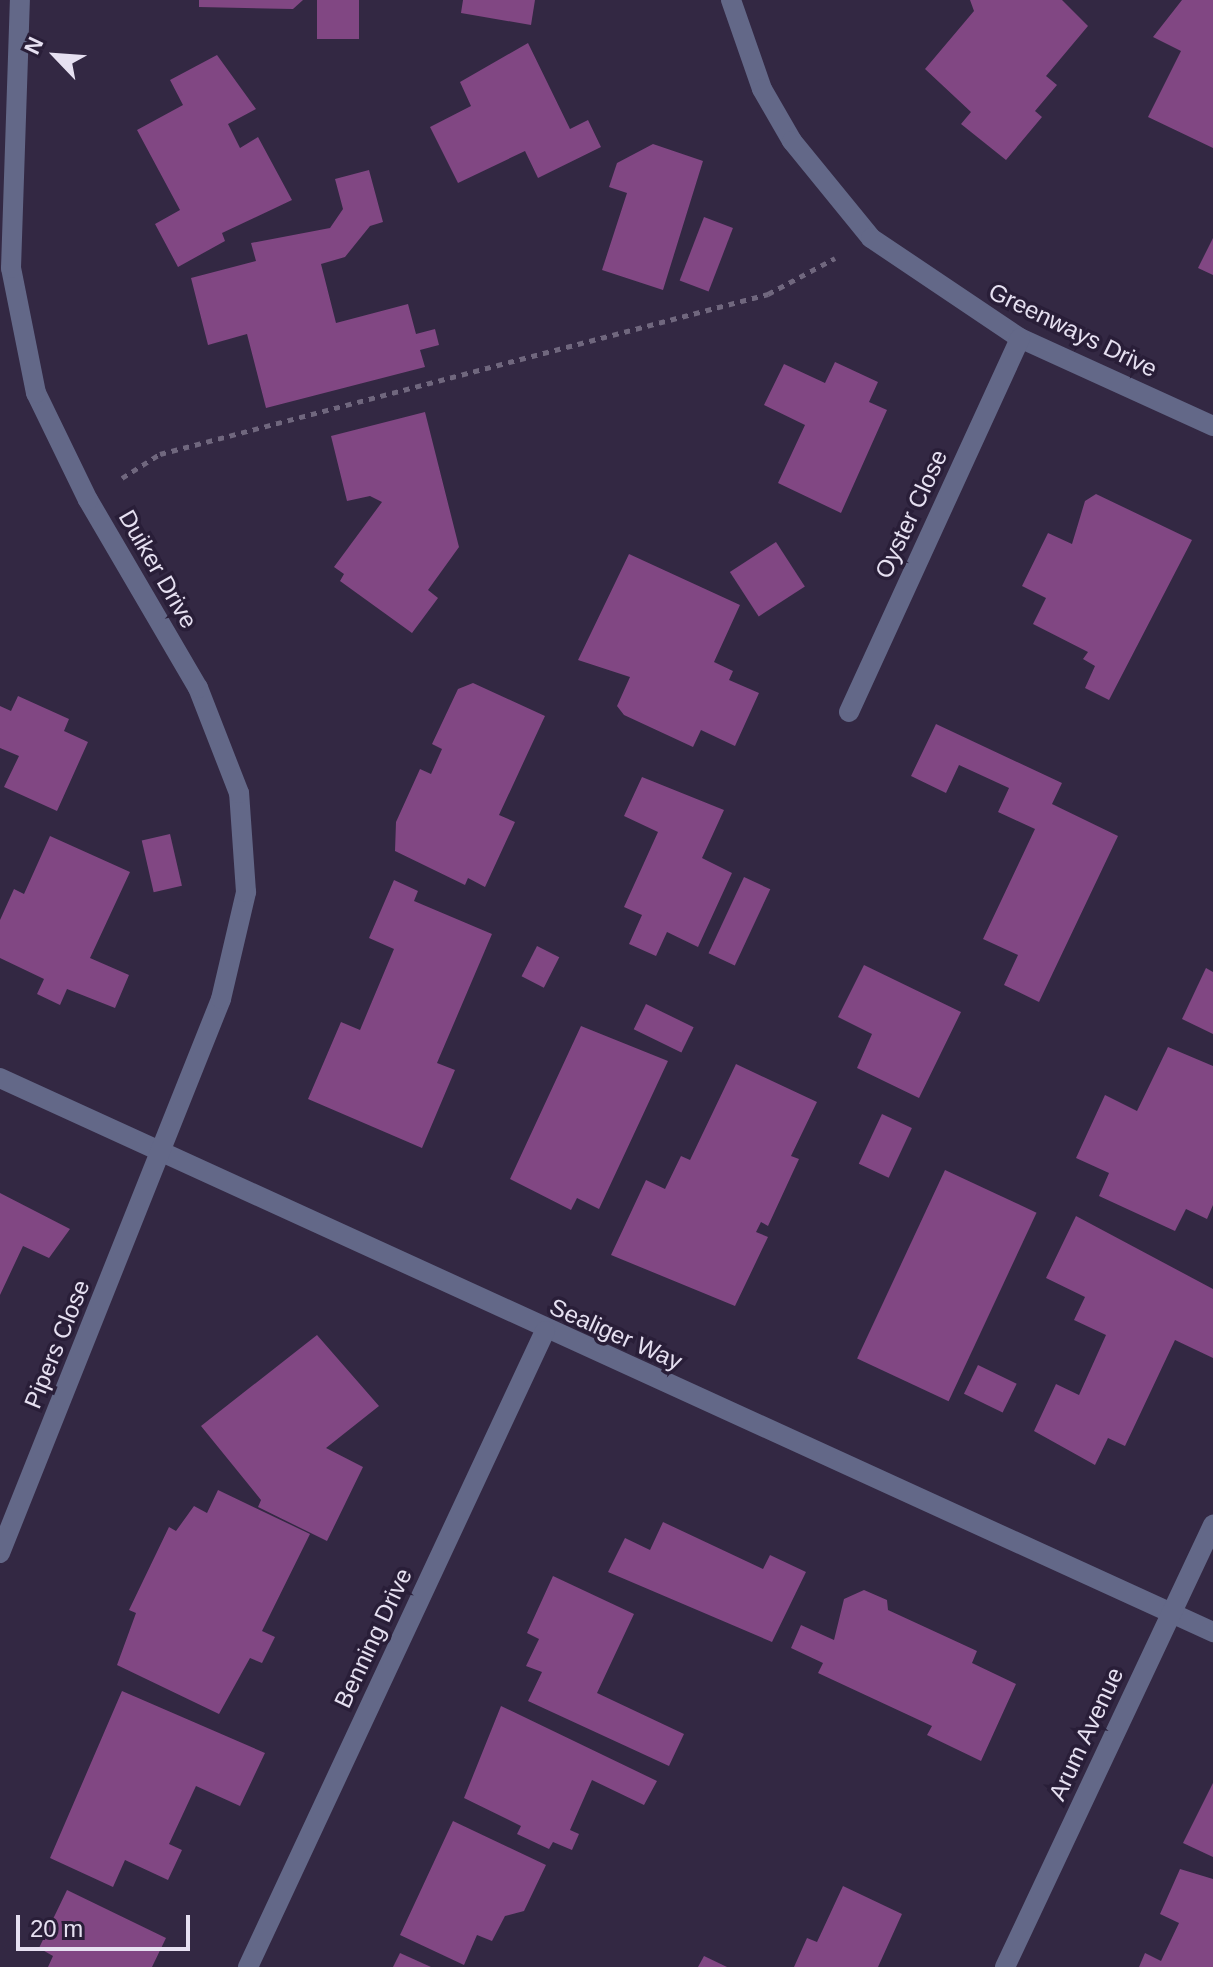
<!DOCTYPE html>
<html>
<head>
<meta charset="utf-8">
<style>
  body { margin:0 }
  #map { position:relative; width:1213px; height:1967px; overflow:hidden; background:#332843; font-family:Arial,sans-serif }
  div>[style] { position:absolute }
  .building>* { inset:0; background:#814783; transform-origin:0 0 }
  .path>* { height:5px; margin-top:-2.5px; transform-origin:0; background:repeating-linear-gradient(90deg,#70677e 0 6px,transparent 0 12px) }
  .street>* { height:20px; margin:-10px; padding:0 10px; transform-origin:10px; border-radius:10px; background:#636888 }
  span { translate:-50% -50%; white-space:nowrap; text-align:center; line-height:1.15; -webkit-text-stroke:7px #291e38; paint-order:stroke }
  .street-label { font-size:24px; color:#e6e0f1 }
  .north { position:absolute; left:16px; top:16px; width:80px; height:80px; -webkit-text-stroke:6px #291e38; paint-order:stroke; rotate:295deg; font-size:22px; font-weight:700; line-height:32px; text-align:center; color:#e6e0f1 }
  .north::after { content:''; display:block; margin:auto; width:28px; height:36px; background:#e6e0f1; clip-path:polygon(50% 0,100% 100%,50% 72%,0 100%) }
  .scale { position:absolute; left:16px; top:1915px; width:174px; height:36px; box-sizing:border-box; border:4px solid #e6e0f1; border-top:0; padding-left:10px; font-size:24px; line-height:28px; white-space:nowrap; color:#e6e0f1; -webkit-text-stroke:6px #291e38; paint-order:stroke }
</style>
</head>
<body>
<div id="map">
  <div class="building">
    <div style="clip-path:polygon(199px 0,303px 0,293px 9px,199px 7px)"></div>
    <div style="left:317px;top:0;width:42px;height:39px"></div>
    <div style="clip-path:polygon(463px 0,535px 0,531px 25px,461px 13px)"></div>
    <div style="clip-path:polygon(970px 0,1062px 0,1088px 26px,1046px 76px,1057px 85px,1035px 111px,1042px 117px,1006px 160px,961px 124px,971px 112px,925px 69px,974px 11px)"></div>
    <div style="clip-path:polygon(1182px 0,1213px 0,1213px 148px,1148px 117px,1181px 51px,1153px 37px)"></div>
    <div style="clip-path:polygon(528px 43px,570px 129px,588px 120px,601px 147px,538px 178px,525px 151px,458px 183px,430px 127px,471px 106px,460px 82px)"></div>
    <div style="clip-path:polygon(217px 55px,256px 109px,228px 124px,240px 148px,258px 137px,292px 200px,222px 233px,225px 241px,178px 267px,155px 224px,180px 210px,137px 130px,183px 105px,170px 80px)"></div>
    <div style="clip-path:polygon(653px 144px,703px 161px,663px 290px,602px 270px,627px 193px,609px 187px,617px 163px)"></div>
    <div style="clip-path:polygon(369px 170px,383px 222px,370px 226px,345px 257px,321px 264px,336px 323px,408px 304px,416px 334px,435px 329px,439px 345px,420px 350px,425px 367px,266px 408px,247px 334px,208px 345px,191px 278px,256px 261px,251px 243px,330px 228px,343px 209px,335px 179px)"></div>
    <div style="left:704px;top:217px;width:31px;height:68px;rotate:21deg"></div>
    <div style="clip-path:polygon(1213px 238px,1213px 275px,1198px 268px)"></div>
    <div style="clip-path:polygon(835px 362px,878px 382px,869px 402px,887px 410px,841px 513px,778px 483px,805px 425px,764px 405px,784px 364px,825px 383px)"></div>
    <div style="clip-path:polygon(425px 412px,459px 547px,428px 590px,438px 598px,412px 633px,340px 581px,344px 574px,334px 567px,382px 502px,370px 496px,347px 501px,331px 436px)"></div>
    <div style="clip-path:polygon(1096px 494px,1192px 540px,1109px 700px,1085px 688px,1095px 666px,1083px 659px,1088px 652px,1033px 624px,1046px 598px,1022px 586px,1048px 533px,1072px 544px,1085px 501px)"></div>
    <div style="left:776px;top:542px;width:53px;height:55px;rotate:57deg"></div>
    <div style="clip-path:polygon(629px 554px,740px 605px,714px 662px,733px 671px,729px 680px,759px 693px,735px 746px,701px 730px,693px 747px,624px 715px,617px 706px,630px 677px,578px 660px)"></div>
    <div style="clip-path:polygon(473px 683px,545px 716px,499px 815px,515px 822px,485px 887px,468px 878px,465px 885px,395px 851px,396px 822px,420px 769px,431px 774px,442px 749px,432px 744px,458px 689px)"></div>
    <div style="clip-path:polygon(18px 696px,69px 719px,64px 731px,88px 742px,57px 811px,4px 787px,19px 756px,0 748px,0 706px,11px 711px)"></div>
    <div style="clip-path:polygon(936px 724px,1062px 783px,1052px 804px,1118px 836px,1039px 1002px,1004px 985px,1018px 955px,983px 939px,1035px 829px,998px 812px,1009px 788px,959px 765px,946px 793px,911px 776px)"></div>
    <div style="clip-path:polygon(642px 777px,724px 810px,702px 858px,732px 873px,698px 947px,667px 932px,656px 956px,629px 944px,642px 915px,624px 907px,658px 832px,624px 816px)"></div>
    <div style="left:170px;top:834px;width:53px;height:29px;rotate:77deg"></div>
    <div style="clip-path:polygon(50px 836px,130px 872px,90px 958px,129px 975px,115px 1008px,67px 989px,60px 1005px,37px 994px,44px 979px,0 958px,0 920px,14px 889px,24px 894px)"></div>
    <div style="left:744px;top:877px;width:29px;height:84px;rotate:25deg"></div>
    <div style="clip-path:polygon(394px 880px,418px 891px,414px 901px,492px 934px,437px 1063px,455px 1070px,422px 1148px,308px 1099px,341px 1022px,360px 1030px,394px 949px,369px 938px)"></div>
    <div style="left:537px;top:946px;width:25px;height:34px;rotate:27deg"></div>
    <div style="clip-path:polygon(864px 965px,961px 1012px,919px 1098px,857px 1068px,872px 1034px,838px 1017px)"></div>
    <div style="clip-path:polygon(1206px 968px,1213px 972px,1213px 1034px,1182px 1019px)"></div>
    <div style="left:646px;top:1004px;width:53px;height:28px;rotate:26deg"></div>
    <div style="clip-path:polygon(581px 1026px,668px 1061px,599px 1209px,577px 1198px,571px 1210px,510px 1179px)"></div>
    <div style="clip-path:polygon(1168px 1047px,1213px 1066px,1213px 1205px,1207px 1219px,1186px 1209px,1175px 1231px,1099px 1196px,1109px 1173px,1076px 1158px,1105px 1095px,1137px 1111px)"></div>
    <div style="clip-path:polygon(736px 1064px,817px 1102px,791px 1156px,799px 1159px,768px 1226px,761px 1222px,756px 1232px,768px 1237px,735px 1306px,611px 1255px,646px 1180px,665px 1189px,681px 1156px,690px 1160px)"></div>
    <div style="left:882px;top:1114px;width:33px;height:55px;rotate:25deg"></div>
    <div style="left:945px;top:1170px;width:101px;height:208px;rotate:25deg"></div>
    <div style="clip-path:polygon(0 1193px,70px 1229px,49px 1258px,23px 1246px,0 1295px)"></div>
    <div style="clip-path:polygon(1076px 1216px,1213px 1289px,1213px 1358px,1175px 1340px,1125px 1446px,1108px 1438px,1095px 1465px,1034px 1431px,1056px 1384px,1079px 1395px,1106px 1335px,1074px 1320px,1085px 1297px,1046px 1278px)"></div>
    <div style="clip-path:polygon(317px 1335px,379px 1406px,326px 1448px,363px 1467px,327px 1541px,258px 1507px,261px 1500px,201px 1426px)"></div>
    <div style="left:978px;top:1365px;width:43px;height:32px;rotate:26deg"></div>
    <div style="clip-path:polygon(218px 1490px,310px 1534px,262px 1631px,275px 1637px,262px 1663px,250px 1658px,219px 1714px,117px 1665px,136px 1613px,129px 1610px,169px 1527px,176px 1531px,194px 1506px,207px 1513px)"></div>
    <div style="clip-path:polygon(663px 1522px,763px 1569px,770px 1555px,806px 1572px,772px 1642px,608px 1572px,625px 1538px,650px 1550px)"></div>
    <div style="clip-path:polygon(553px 1576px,634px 1614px,597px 1693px,684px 1734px,669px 1766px,528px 1701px,542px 1672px,526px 1666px,539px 1639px,527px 1633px)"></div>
    <div style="clip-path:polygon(864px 1590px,887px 1600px,888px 1610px,977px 1651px,972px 1663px,1016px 1684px,981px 1761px,927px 1735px,932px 1726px,818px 1673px,823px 1663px,791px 1648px,801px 1625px,834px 1640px,844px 1599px)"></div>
    <div style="clip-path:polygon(122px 1691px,265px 1753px,240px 1806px,196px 1786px,169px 1844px,182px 1850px,168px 1880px,125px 1860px,113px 1887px,50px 1858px)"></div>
    <div style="clip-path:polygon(501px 1706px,657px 1781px,644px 1805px,592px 1780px,570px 1830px,579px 1834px,572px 1850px,553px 1842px,549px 1849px,517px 1834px,521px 1826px,464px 1798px)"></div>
    <div style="clip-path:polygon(1213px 1783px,1213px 1857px,1183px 1843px)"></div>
    <div style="clip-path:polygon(453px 1821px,546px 1865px,524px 1911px,505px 1916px,492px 1941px,477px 1935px,464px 1965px,400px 1935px)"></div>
    <div style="clip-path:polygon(1180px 1869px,1213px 1879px,1213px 1967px,1139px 1967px,1145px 1953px,1161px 1961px,1179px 1923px,1160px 1914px)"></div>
    <div style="clip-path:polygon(843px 1886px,902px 1914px,878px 1967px,794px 1967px,807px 1938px,817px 1942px)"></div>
    <div style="clip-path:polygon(67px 1890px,166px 1938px,152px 1967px,48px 1967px,53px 1956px,39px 1948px)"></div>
    <div style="clip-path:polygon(400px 1953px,431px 1967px,393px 1967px)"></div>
    <div style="clip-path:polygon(704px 1956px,727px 1967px,698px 1967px)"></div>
  </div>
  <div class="path">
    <div style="left:122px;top:478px;width:45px;rotate:-32.3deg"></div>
    <div style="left:160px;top:454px;width:629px;rotate:-14.74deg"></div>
    <div style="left:768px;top:294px;width:76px;rotate:-28.2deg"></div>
  </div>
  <div class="street">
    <div style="left:731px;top:0;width:94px;rotate:70.8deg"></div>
    <div style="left:762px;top:89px;width:60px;rotate:60deg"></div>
    <div style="left:792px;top:141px;width:125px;rotate:50.8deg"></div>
    <div style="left:871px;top:238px;width:179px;rotate:33.9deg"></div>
    <div style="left:1020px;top:338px;width:212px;rotate:24.5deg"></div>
    <div style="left:849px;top:712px;width:411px;rotate:-65.4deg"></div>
    <div style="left:0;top:1078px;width:1334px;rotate:24.55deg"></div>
    <div style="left:0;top:1553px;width:596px;rotate:-68.25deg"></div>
    <div style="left:221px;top:999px;width:110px;rotate:-76.8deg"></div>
    <div style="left:246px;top:892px;width:99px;rotate:-94deg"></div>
    <div style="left:239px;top:793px;width:113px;rotate:-111.3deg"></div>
    <div style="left:198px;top:688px;width:218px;rotate:-120.3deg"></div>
    <div style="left:88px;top:500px;width:119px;rotate:-115.9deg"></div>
    <div style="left:36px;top:393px;width:127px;rotate:-101.3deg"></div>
    <div style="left:11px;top:268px;width:268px;rotate:-88.1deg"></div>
    <div style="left:248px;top:1967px;width:702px;rotate:-64.97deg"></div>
    <div style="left:1005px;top:1967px;width:489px;rotate:-64.8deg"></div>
  </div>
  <div class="street-label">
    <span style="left:1073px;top:330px;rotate:26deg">Greenways Drive</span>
    <span style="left:911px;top:514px;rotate:-65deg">Oyster Close</span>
    <span style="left:158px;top:569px;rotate:60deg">Duiker Drive</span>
    <span style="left:616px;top:1334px;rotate:24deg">Sealiger Way</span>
    <span style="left:57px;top:1344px;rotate:-68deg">Pipers Close</span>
    <span style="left:373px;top:1638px;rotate:-65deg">Benning Drive</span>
    <span style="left:1086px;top:1734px;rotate:-65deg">Arum Avenue</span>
  </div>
  <div class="north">N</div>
  <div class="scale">20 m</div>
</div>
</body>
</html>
